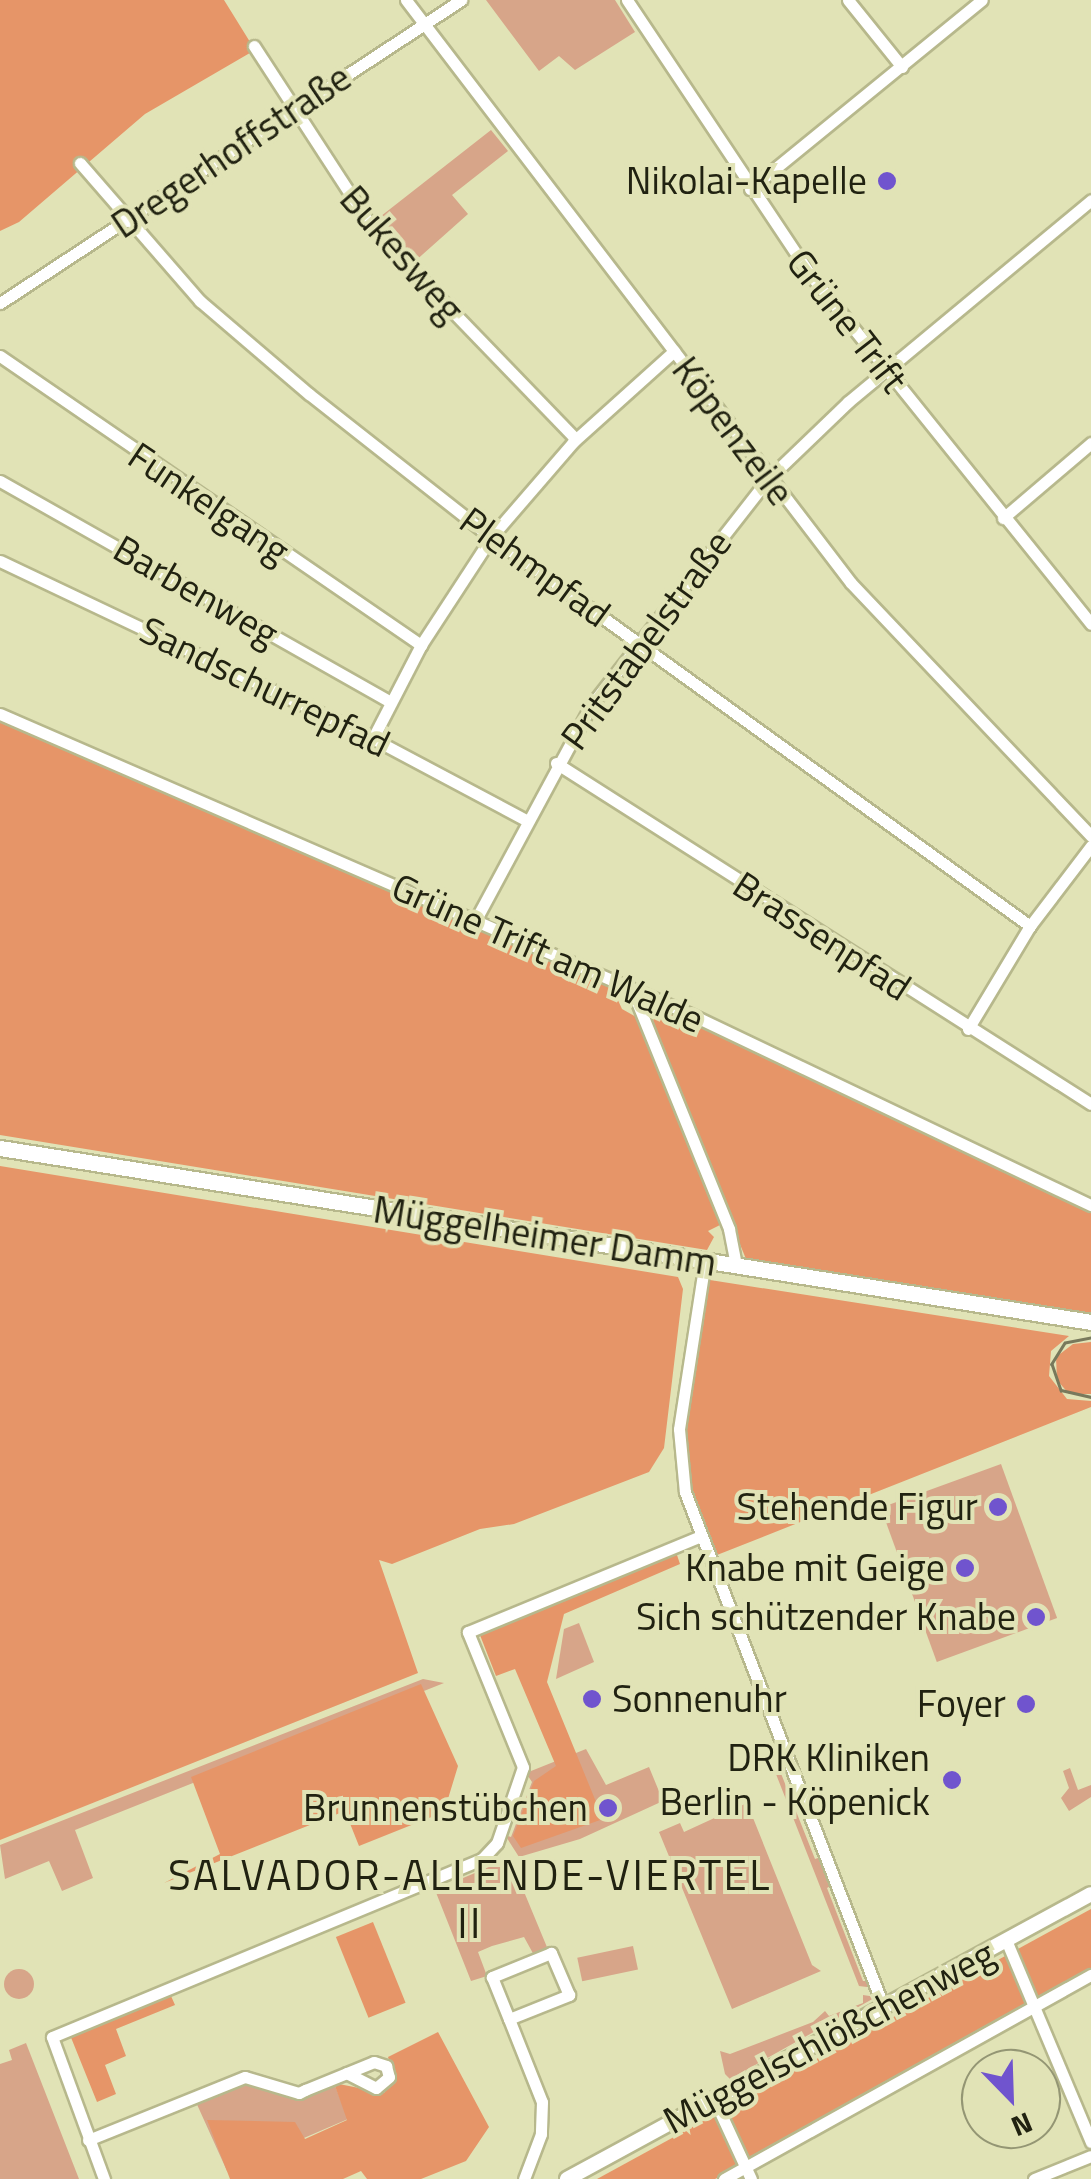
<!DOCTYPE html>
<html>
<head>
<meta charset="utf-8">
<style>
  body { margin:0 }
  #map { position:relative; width:1091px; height:2179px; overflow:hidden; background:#e1e3b6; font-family:"Titillium Web",sans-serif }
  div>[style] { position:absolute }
  .green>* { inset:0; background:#d7a589; transform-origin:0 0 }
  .round { border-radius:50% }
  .forest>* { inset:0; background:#e69568; transform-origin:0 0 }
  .roads { filter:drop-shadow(2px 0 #b7b88c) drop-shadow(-2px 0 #b7b88c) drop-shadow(0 2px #b7b88c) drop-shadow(0 -2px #b7b88c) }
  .minor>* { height:11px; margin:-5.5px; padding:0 5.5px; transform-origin:5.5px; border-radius:5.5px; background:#fff }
  .tertiary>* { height:14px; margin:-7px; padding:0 7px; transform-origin:7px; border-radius:7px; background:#fff }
  .secondary>* { height:15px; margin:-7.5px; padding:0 7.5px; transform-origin:7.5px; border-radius:7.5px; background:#fff }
  .tram>* { height:2.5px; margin:-1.25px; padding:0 1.25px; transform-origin:1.25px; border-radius:1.25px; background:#78795c }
  .dots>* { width:28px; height:28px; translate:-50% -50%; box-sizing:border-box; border:5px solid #e1e3b6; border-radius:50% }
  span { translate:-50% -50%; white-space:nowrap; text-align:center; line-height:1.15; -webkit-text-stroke:8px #e1e3b6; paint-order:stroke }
  .street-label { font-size:38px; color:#212211 }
  .poi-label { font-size:38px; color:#212211 }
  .right { translate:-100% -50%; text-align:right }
  .left { translate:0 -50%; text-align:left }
  .quarter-label { font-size:42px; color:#212211; letter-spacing:2.5px }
  .north { position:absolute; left:961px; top:2049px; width:100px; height:100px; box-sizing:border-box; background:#e1e3b6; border:2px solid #949674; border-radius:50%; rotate:157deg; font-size:28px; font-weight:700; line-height:40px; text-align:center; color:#212211 }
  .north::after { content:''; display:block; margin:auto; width:35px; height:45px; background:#7054ce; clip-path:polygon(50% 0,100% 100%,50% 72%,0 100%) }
</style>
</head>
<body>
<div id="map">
  <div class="green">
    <div style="clip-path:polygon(486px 0,615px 0,635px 32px,575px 70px,559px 56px,539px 71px)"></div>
    <div style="clip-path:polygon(491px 130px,508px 151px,452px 195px,468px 214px,413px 263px,376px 220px)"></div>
    <div style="left:1001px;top:1464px;width:164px;height:128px;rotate:70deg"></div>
    <div style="clip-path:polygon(579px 1623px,594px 1662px,556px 1679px,564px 1629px)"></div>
    <div style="clip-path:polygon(423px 1679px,444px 1683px,75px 1830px,93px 1878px,62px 1891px,49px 1861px,5px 1879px,0 1845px)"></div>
    <div style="clip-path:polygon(586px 1749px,606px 1785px,649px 1767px,663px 1801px,580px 1839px,519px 1857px,505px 1835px,511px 1837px,532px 1782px,526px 1773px)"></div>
    <div style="clip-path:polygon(779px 1763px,786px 1766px,780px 1771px,815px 1859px,821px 1857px,832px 1885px,827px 1888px,863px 1981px,870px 1981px,867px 1987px,859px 1986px,774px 1769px)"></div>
    <div style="clip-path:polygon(1070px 1768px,1078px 1790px,1091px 1785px,1091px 1797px,1069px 1811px,1061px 1798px,1069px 1788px,1063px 1771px)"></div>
    <div style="clip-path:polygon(747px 1803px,812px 1965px,821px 1971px,732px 2009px,659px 1832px,680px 1823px,684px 1832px)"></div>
    <div style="clip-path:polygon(510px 1858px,549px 1952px,535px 1957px,524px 1937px,492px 1946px,478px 1952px,487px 1976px,471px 1981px,435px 1890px)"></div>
    <div style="left:633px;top:1946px;width:24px;height:57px;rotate:78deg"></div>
    <div class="round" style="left:4px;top:1969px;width:30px;height:30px"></div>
    <div style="clip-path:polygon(863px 1995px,876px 1997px,730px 2079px,725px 2074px,720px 2051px,730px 2054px,813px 2022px,825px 2011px,829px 2016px,863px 2003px)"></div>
    <div style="clip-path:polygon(26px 2043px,79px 2179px,0 2179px,0 2064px,12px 2060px,9px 2050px)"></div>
    <div style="clip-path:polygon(247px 2080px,290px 2096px,334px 2083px,348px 2119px,227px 2171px,195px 2100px)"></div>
  </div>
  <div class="forest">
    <div style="clip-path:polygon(0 0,224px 0,255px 50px,145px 114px,19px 222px,0 231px)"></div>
    <div style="clip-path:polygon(0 720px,611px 985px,622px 1009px,638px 1018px,722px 1224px,708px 1231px,714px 1237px,707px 1250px,0 1135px)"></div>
    <div style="clip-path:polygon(658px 1004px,1091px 1208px,1091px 1314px,746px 1259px,651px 1028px)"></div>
    <div style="clip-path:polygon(0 1166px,678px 1277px,683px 1289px,664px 1448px,649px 1472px,514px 1524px,480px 1529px,392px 1564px,379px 1560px,418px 1673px,0 1840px)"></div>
    <div style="clip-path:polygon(710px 1280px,1069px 1336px,1051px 1351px,1049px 1376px,1067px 1399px,1091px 1401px,1091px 1407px,717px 1555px,685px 1471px,682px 1435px)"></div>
    <div style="clip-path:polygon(1091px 1342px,1091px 1394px,1069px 1394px,1057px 1380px,1056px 1357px,1073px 1344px)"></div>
    <div style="clip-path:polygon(676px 1552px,680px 1564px,564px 1614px,547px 1682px,603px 1819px,521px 1848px,513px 1836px,534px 1781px,556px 1766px,515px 1669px,496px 1676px,478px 1630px)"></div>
    <div style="clip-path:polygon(421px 1684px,458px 1766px,444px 1812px,359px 1846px,345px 1811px,164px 1883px,220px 1854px,191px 1777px)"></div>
    <div style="clip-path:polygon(1091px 1909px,1091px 1969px,735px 2168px,715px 2179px,597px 2179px)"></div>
    <div style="left:373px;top:1922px;width:87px;height:40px;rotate:68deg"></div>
    <div style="clip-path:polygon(171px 1996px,175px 2005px,116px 2029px,126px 2056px,105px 2065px,116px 2094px,97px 2102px,70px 2035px)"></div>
    <div style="clip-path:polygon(438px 2032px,489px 2127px,466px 2161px,421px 2179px,367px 2179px,361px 2171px,343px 2179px,230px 2179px,207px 2120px,295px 2122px,305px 2139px,347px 2120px,334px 2083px,384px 2093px,394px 2076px,388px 2057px)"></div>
  </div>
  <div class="roads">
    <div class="minor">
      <div style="left:406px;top:0;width:733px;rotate:52.65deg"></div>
      <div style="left:851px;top:583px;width:349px;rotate:46.5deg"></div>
      <div style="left:627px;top:0;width:328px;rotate:56.3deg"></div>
      <div style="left:809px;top:273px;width:450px;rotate:51.2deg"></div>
      <div style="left:848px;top:0;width:86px;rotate:51.1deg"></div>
      <div style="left:254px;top:46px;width:217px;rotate:57deg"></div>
      <div style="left:372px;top:228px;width:293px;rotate:46deg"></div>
      <div style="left:80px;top:163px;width:183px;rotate:49deg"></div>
      <div style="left:200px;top:301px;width:143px;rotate:40.5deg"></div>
      <div style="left:309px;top:394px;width:221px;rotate:38.2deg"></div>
      <div style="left:483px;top:531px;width:675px;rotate:35.83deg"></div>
      <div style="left:750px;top:189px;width:299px;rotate:-39.2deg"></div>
      <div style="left:0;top:303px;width:552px;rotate:-33.32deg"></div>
      <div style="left:0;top:356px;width:511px;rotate:34.47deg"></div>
      <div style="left:0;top:481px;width:449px;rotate:29.5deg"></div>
      <div style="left:1003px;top:518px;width:116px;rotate:-40.4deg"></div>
      <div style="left:0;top:561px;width:407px;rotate:25.4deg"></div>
      <div style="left:368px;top:736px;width:179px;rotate:28deg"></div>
      <div style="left:0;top:714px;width:752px;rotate:23.5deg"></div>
      <div style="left:690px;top:1014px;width:444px;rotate:25.5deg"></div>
      <div style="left:373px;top:738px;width:105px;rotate:-62.7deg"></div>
      <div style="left:421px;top:645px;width:130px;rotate:-56.9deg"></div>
      <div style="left:492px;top:536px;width:124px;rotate:-49.2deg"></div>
      <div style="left:573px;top:442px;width:136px;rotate:-42deg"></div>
      <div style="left:556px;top:763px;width:634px;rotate:32.51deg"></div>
      <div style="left:475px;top:921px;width:247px;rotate:-61.7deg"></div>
      <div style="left:592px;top:704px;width:286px;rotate:-52deg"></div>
      <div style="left:768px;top:479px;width:111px;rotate:-43.9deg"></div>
      <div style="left:848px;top:402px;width:316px;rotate:-39.7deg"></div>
      <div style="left:640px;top:993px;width:9px;rotate:108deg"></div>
      <div style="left:637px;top:1002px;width:245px;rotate:67.9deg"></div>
      <div style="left:729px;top:1229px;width:38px;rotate:79deg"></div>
      <div style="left:968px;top:1029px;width:120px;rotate:-59deg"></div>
      <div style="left:1030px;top:926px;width:101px;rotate:-52.7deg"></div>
      <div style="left:705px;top:1261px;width:170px;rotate:98.8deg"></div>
      <div style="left:679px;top:1429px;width:63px;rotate:84.6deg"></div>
      <div style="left:685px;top:1492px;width:553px;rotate:68.91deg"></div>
      <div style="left:1006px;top:1940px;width:219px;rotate:67.2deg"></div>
      <div style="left:509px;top:2019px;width:65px;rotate:-21.8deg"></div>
      <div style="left:569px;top:1995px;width:46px;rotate:-113.2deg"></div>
      <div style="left:551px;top:1953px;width:64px;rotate:157.9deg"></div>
      <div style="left:492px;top:1977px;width:45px;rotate:68deg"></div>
      <div style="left:509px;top:2019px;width:89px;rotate:68.3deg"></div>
      <div style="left:542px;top:2102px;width:32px;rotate:92deg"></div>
      <div style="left:541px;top:2134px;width:48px;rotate:110.7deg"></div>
      <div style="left:714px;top:2099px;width:88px;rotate:65.2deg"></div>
      <div style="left:88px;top:2140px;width:169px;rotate:-21.9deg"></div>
      <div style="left:245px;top:2077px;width:56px;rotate:16.5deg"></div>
      <div style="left:299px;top:2093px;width:7px;rotate:-27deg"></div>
      <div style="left:305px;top:2090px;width:74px;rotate:-22.1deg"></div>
      <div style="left:374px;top:2062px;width:13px;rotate:18deg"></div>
      <div style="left:386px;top:2066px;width:11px;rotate:75deg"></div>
      <div style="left:389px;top:2077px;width:17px;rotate:140deg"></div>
      <div style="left:376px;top:2088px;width:33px;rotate:-153deg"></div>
      <div style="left:104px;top:2179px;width:151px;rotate:-110.1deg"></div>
      <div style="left:52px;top:2037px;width:465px;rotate:-22.5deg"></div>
      <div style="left:482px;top:1859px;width:22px;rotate:-47deg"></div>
      <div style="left:497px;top:1843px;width:80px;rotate:-71.1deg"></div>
      <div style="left:523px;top:1767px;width:146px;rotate:-112.2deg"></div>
      <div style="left:468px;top:1632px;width:252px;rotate:-22.4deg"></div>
      <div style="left:724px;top:2179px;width:420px;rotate:-29.1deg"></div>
      <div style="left:1034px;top:2179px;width:61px;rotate:-22deg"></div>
    </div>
    <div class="tertiary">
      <div style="left:567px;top:2179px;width:596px;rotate:-28.54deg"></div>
    </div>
    <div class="secondary">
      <div style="left:0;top:1148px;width:1105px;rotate:9.06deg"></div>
    </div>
  </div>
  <div class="tram">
    <div style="left:1091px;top:1338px;width:26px;rotate:169deg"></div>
    <div style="left:1065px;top:1343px;width:25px;rotate:122deg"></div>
    <div style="left:1052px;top:1364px;width:28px;rotate:71deg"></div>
    <div style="left:1061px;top:1390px;width:31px;rotate:13deg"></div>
  </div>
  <div class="dots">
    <div style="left:887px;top:181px;background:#7054ce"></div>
    <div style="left:998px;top:1507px;background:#7054ce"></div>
    <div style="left:965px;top:1568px;background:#7054ce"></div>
    <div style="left:1036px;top:1617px;background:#7054ce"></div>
    <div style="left:592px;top:1699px;background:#7054ce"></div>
    <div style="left:1026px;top:1704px;background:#7054ce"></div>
    <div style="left:952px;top:1780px;background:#7054ce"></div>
    <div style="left:608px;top:1808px;background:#7054ce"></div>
  </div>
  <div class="street-label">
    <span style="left:231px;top:151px;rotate:-34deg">Dregerhoffstraße</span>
    <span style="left:402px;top:254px;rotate:49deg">Bukesweg</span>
    <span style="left:847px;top:321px;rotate:52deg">Grüne Trift</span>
    <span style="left:733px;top:431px;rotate:53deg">Köpenzeile</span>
    <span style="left:209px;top:503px;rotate:34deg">Funkelgang</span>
    <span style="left:535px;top:567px;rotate:36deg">Plehmpfad</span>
    <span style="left:196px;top:591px;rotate:30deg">Barbenweg</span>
    <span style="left:646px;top:640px;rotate:-54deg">Pritstabelstraße</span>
    <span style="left:265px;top:687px;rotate:26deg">Sandschurrepfad</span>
    <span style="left:822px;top:936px;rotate:33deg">Brassenpfad</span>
    <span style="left:548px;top:953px;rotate:24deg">Grüne Trift am Walde</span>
    <span style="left:545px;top:1236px;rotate:9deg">Müggelheimer Damm</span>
    <span style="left:829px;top:2037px;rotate:-28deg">Müggelschlößchenweg</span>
  </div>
  <div class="poi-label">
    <span class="right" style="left:867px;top:181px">Nikolai-Kapelle</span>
    <span class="right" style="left:978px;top:1507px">Stehende Figur</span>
    <span class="right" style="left:945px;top:1568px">Knabe mit Geige</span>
    <span class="right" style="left:1016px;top:1617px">Sich schützender Knabe</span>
    <span class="left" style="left:612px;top:1699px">Sonnenuhr</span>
    <span class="right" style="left:1006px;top:1704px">Foyer</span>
    <span class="right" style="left:930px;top:1780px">DRK Kliniken<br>Berlin - Köpenick</span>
    <span class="right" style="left:588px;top:1808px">Brunnenstübchen</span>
  </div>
  <div class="quarter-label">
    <span style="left:470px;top:1898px">SALVADOR-ALLENDE-VIERTEL<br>II</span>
  </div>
  <div class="north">N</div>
</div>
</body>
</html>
